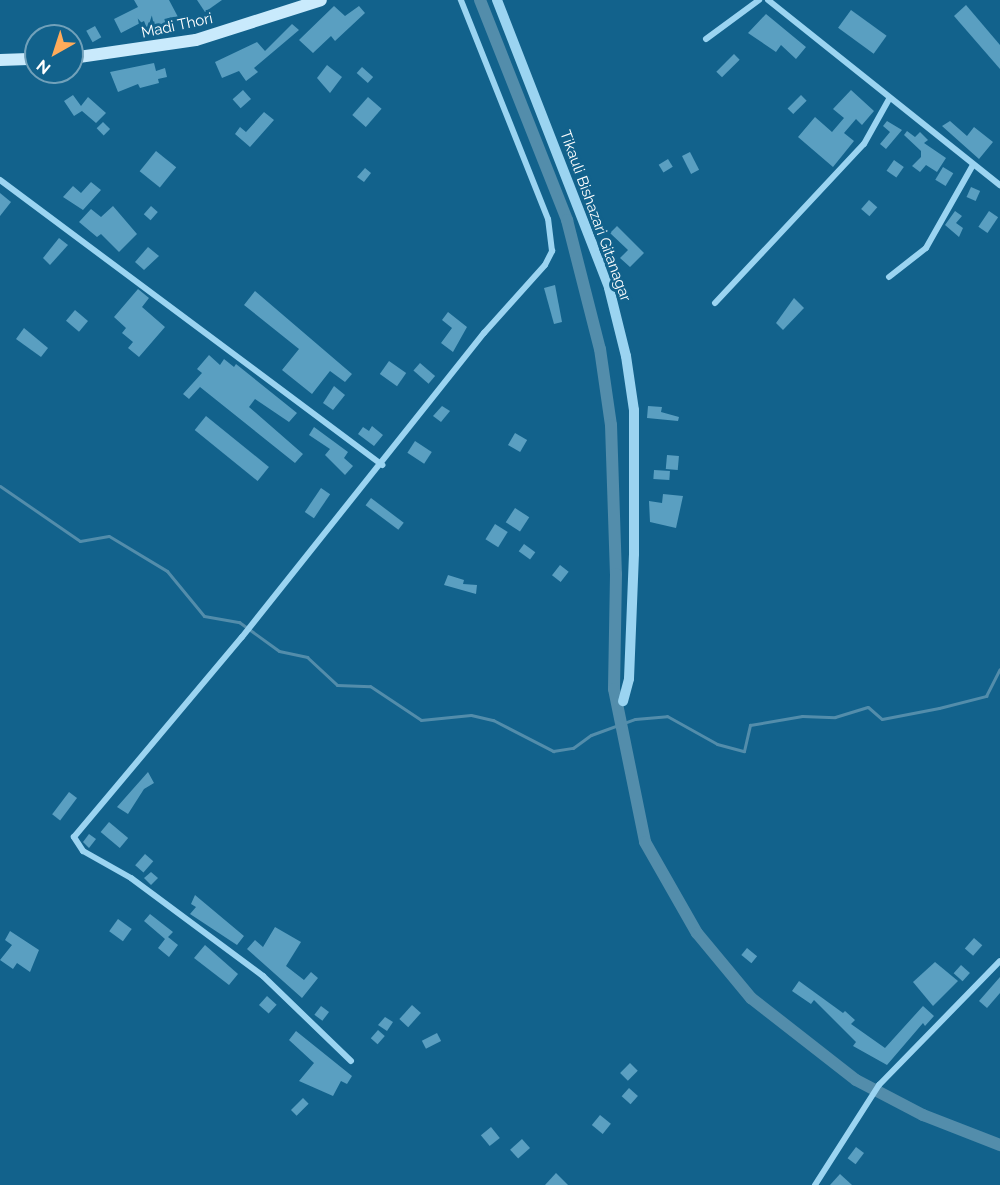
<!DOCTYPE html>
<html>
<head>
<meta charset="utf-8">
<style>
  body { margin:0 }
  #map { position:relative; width:1000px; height:1185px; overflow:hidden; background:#12628c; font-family:Raleway,sans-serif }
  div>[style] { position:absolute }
  .stream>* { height:3px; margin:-1.5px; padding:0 1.5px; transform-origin:1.5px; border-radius:1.5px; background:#538dab }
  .canal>* { height:12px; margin:-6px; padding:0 6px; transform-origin:6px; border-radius:6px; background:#538dab }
  .building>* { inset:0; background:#5a9fc1; transform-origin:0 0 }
  .minor>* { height:6px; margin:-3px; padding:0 3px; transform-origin:3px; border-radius:3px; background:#9bd4f1 }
  .tertiary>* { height:10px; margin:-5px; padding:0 5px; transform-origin:5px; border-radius:5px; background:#9bd4f1 }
  .secondary>* { height:12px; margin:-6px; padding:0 6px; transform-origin:6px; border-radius:6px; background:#c9eafc }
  span { translate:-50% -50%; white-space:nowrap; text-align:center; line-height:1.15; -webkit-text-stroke:6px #12628c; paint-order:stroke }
  .street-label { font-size:15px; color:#fff }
  .north { position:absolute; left:24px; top:24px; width:60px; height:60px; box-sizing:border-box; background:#12628c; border:2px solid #71a1ba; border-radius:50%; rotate:219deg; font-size:16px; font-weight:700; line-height:24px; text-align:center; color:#fff }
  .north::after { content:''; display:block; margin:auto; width:21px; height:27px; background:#ffab5a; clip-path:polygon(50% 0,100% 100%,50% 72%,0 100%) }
</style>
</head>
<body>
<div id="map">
  <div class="stream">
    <div style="left:0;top:486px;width:97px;rotate:34.5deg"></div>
    <div style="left:80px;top:541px;width:29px;rotate:-10deg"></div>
    <div style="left:109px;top:536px;width:68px;rotate:31.1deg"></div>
    <div style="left:167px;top:571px;width:58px;rotate:50.6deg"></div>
    <div style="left:204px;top:616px;width:36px;rotate:10deg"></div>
    <div style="left:239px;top:622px;width:49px;rotate:35.9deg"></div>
    <div style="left:279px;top:651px;width:29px;rotate:12deg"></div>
    <div style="left:307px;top:657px;width:41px;rotate:43deg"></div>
    <div style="left:337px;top:685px;width:33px;rotate:2deg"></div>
    <div style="left:370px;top:686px;width:61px;rotate:33.7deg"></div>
    <div style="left:421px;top:720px;width:50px;rotate:-5.7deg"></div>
    <div style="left:471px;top:715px;width:23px;rotate:13deg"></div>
    <div style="left:493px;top:720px;width:68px;rotate:27.3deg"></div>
    <div style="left:553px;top:751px;width:20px;rotate:-9deg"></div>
    <div style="left:573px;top:748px;width:22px;rotate:-36deg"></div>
    <div style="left:591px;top:735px;width:47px;rotate:-20deg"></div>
    <div style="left:635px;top:719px;width:32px;rotate:-5deg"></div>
    <div style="left:667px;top:716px;width:57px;rotate:29.2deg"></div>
    <div style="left:717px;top:744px;width:28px;rotate:15deg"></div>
    <div style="left:744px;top:751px;width:27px;rotate:-77deg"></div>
    <div style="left:750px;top:725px;width:53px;rotate:-9.8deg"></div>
    <div style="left:802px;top:716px;width:33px;rotate:2deg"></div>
    <div style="left:835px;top:717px;width:34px;rotate:-17deg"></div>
    <div style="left:868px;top:707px;width:18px;rotate:41deg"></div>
    <div style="left:882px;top:719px;width:58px;rotate:-10.9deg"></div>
    <div style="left:939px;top:708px;width:49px;rotate:-14.3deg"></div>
    <div style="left:986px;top:696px;width:30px;rotate:-63deg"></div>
  </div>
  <div class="canal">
    <div style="left:480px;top:0;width:237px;rotate:68.4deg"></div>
    <div style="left:567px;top:220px;width:133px;rotate:75.7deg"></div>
    <div style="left:600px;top:349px;width:77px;rotate:81.8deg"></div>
    <div style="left:611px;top:425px;width:149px;rotate:88.1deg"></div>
    <div style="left:616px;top:574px;width:115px;rotate:91deg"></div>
    <div style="left:614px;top:689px;width:156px;rotate:78.5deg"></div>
    <div style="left:645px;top:842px;width:105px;rotate:60.3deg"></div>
    <div style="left:697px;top:933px;width:85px;rotate:50.3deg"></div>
    <div style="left:751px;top:998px;width:133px;rotate:38deg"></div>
    <div style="left:856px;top:1080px;width:76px;rotate:27.6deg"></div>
    <div style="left:923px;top:1115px;width:83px;rotate:21.3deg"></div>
  </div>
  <div class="building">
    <div style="clip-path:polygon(134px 0,169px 0,178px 17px,148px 31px,144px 21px,121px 33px,114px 19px,138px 7px)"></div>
    <div style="clip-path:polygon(197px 0,222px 0,205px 12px)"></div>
    <div style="clip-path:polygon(966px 5px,1000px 45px,1000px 69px,954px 16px)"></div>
    <div style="clip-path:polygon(334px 6px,345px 16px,359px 6px,365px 13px,335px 41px,331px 36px,313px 53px,299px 40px)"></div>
    <div style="left:851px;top:10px;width:44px;height:22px;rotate:36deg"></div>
    <div style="clip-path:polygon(766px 14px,806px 47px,796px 59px,781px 45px,776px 52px,748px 33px)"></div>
    <div style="clip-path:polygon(292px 24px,299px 30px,254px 68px,258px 72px,246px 81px,239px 71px,222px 78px,215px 62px,257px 42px,265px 51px)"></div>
    <div style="left:95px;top:26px;width:13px;height:10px;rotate:61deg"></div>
    <div style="left:734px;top:54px;width:8px;height:25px;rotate:45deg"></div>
    <div style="clip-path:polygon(154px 63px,156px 71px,165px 68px,167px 77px,158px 79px,159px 83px,140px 88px,138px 84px,118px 92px,110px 72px)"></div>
    <div style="clip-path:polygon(327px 65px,342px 77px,330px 93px,317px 78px)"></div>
    <div style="left:362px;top:67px;width:15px;height:8px;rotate:42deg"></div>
    <div style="left:243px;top:90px;width:12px;height:14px;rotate:48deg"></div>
    <div style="clip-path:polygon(851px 90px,874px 111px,862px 125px,856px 119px,844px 133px,854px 141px,833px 167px,798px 137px,815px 117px,832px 132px,844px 118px,833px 109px)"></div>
    <div style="clip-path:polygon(73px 95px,81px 106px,88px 97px,106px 113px,96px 123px,82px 111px,74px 116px,64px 101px)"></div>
    <div style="left:801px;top:95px;width:8px;height:19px;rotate:45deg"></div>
    <div style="left:368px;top:97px;width:18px;height:24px;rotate:41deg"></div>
    <div style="clip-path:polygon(264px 112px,274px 120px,250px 147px,235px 134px,240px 127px,246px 132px)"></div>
    <div style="clip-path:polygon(887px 121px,902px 130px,886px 149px,880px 144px,890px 132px,883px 126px)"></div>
    <div style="clip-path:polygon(950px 121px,967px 136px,974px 127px,993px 142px,979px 159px,942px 126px)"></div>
    <div style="left:103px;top:122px;width:10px;height:9px;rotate:45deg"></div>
    <div style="clip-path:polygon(907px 131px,915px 137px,920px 132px,928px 140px,924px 143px,946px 158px,937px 172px,926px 165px,920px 172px,912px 166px,921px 157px,921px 151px,904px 135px)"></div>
    <div style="left:156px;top:151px;width:26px;height:26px;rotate:39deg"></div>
    <div style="left:690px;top:152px;width:20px;height:9px;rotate:63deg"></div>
    <div style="left:668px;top:159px;width:9px;height:11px;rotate:58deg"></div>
    <div style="left:894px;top:160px;width:12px;height:13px;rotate:35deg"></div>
    <div style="left:943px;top:167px;width:12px;height:15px;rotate:31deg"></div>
    <div style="clip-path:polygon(365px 168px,371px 173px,364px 182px,357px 177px)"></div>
    <div style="clip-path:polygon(91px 182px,101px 190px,83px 210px,63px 197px,73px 186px,81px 193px)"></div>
    <div style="left:971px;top:187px;width:10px;height:11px;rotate:24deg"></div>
    <div style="clip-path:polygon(0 193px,11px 202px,0 216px)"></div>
    <div style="left:869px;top:200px;width:11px;height:12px;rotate:41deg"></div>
    <div style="clip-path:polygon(113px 206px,137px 234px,119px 252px,101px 234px,97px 237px,79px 222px,91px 209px,101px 217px)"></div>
    <div style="left:151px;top:206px;width:9px;height:11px;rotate:41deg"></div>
    <div style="clip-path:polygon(955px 211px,962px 216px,956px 223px,963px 228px,959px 237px,945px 225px)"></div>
    <div style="left:989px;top:211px;width:11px;height:19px;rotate:34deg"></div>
    <div style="clip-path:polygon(617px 226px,644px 253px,630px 267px,620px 258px,628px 250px,610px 233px)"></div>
    <div style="clip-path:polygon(59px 238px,68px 245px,50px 265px,43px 258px)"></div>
    <div style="clip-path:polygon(148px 247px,159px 256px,144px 270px,135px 262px)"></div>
    <div style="clip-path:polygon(555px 285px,562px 322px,554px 324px,544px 288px)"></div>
    <div style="clip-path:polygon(138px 289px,149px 298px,142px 307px,165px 327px,139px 357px,128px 348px,133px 342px,122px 333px,126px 328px,114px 317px)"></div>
    <div style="clip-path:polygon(255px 291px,352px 374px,345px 382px,330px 371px,312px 394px,282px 370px,299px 349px,244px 305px)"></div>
    <div style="clip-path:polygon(794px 298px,804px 308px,783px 330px,776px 323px)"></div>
    <div style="left:75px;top:310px;width:17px;height:14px;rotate:40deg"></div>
    <div style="clip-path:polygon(448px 312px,467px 327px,453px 352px,441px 343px,452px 328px,442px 320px)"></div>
    <div style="clip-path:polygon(24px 328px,48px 348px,41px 357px,16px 339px)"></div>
    <div style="clip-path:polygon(209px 355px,220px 365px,224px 359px,234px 367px,236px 364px,297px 413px,289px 422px,255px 399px,249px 407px,303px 454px,295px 463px,200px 387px,189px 399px,183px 394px,202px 373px,197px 369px)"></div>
    <div style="left:389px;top:361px;width:21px;height:16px;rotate:35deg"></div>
    <div style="left:420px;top:363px;width:20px;height:10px;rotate:41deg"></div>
    <div style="clip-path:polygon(334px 386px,345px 395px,333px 410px,323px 403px)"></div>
    <div style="clip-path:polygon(442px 406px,450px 411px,441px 422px,433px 416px)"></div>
    <div style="clip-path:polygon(648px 406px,662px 407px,661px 412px,679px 417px,678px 421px,647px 418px)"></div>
    <div style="left:206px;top:416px;width:81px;height:18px;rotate:39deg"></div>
    <div style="clip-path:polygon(372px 426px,383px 435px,374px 446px,358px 434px,363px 427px,369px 431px)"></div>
    <div style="clip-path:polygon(314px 427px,348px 452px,344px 458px,353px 466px,345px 475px,325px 455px,330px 449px,309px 435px)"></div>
    <div style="left:515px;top:433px;width:14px;height:14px;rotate:30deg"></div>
    <div style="left:415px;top:441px;width:20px;height:14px;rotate:33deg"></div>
    <div style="left:667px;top:455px;width:12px;height:14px;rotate:5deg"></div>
    <div style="left:654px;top:470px;width:16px;height:9px;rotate:4deg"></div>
    <div style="left:321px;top:488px;width:11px;height:29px;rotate:34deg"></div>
    <div style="clip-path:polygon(663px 494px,683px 496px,676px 528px,650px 522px,649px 501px,662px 503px)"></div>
    <div style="left:371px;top:498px;width:41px;height:9px;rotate:37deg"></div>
    <div style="left:515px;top:508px;width:17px;height:17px;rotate:33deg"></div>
    <div style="left:495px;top:524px;width:15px;height:18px;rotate:32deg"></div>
    <div style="left:524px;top:544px;width:14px;height:9px;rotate:36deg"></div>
    <div style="left:560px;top:565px;width:11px;height:13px;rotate:38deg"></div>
    <div style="clip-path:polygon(448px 575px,464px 580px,463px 584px,477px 585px,476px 594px,444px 585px)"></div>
    <div style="clip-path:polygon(148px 772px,154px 783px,144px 789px,128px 814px,117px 807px)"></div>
    <div style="left:69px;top:792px;width:10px;height:28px;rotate:37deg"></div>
    <div style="left:109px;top:822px;width:25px;height:13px;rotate:40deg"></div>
    <div style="clip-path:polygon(89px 834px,96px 839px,89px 848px,83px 842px)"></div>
    <div style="left:145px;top:854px;width:11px;height:15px;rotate:41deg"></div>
    <div style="clip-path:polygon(151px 872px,158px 878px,151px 885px,144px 878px)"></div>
    <div style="clip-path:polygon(195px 895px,244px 936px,237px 945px,190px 914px,196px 907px,191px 904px)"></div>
    <div style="clip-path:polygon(150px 914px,173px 932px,168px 937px,178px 945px,169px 957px,158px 948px,165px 939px,144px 921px)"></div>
    <div style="left:118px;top:919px;width:17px;height:15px;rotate:36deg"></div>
    <div style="clip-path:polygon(275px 927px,301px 942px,286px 966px,304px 980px,311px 972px,318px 978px,302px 998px,247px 949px,255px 940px,263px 947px)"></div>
    <div style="clip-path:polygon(10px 931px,39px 950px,30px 972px,17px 963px,13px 969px,0 960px,12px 945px,5px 940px)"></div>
    <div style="left:974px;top:938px;width:11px;height:14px;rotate:41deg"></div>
    <div style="clip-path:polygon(205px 945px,238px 974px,229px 985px,194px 958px)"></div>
    <div style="left:747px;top:948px;width:13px;height:9px;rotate:39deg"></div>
    <div style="clip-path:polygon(935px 962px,958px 981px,933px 1006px,913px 982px)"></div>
    <div style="left:961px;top:965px;width:12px;height:11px;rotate:42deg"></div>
    <div style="clip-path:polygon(1000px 977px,1000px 993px,987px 1008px,979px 1001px)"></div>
    <div style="clip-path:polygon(799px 981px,843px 1013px,845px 1011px,855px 1020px,851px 1024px,885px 1048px,923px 1006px,934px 1016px,925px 1026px,923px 1023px,887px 1065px,853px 1046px,856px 1042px,814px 1000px,811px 1004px,792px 991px)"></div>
    <div style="left:267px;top:996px;width:13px;height:12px;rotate:42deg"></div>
    <div style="left:412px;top:1005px;width:12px;height:19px;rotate:42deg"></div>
    <div style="left:321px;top:1006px;width:10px;height:11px;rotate:37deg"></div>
    <div style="clip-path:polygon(385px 1017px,393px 1022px,387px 1031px,378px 1025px)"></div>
    <div style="left:378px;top:1030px;width:9px;height:11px;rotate:41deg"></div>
    <div style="clip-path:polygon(296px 1031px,352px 1076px,347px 1084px,341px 1081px,333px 1096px,299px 1081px,314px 1063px,289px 1040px)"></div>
    <div style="left:437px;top:1033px;width:9px;height:17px;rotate:63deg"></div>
    <div style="left:630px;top:1063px;width:11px;height:14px;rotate:45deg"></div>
    <div style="left:629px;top:1088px;width:12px;height:11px;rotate:42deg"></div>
    <div style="left:303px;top:1098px;width:8px;height:17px;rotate:45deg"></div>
    <div style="left:600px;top:1115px;width:14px;height:13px;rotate:39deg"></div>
    <div style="left:491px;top:1127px;width:14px;height:13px;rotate:51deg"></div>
    <div style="left:522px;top:1139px;width:12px;height:16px;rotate:48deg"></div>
    <div style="left:856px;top:1147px;width:10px;height:14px;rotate:37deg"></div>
    <div style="clip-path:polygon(556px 1173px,568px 1185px,545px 1185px)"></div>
    <div style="clip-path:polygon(840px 1174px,852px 1185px,830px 1185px)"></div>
  </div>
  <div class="minor">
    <div style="left:768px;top:0;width:297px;rotate:38.6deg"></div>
    <div style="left:706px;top:39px;width:66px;rotate:-36.3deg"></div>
    <div style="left:0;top:180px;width:477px;rotate:36.7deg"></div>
    <div style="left:889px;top:277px;width:47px;rotate:-38.1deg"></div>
    <div style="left:926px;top:248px;width:95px;rotate:-60.5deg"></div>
    <div style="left:715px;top:303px;width:218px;rotate:-46.9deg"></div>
    <div style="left:864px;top:144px;width:51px;rotate:-60.9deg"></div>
    <div style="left:351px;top:1061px;width:122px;rotate:-136deg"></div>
    <div style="left:263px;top:976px;width:164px;rotate:-143.4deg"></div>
    <div style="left:131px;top:878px;width:55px;rotate:-150.6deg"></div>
    <div style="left:83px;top:851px;width:17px;rotate:-123deg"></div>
    <div style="left:74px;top:837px;width:261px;rotate:-50deg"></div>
    <div style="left:242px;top:637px;width:389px;rotate:-51.5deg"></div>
    <div style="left:484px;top:333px;width:91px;rotate:-48.1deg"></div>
    <div style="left:545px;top:265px;width:16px;rotate:-63deg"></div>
    <div style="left:552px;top:251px;width:32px;rotate:-97deg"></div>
    <div style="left:548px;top:219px;width:236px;rotate:-111.7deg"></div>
    <div style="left:815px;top:1185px;width:119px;rotate:-57.4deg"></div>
    <div style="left:879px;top:1085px;width:173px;rotate:-45.7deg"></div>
  </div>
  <div class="tertiary">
    <div style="left:497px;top:0;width:309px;rotate:68.7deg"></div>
    <div style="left:609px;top:288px;width:70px;rotate:76deg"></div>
    <div style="left:626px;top:356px;width:55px;rotate:81.6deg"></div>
    <div style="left:634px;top:410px;width:144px;rotate:90deg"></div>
    <div style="left:634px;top:554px;width:125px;rotate:92.3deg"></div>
    <div style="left:629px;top:679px;width:23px;rotate:105deg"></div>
  </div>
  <div class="secondary">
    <div style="left:72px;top:58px;width:125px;rotate:-8.3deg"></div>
    <div style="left:196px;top:40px;width:131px;rotate:-17.7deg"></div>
    <div style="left:0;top:60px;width:36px;rotate:-2deg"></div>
  </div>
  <div class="street-label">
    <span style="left:177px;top:26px;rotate:-12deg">Madi Thori</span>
    <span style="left:595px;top:216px;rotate:70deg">Tikauli Bishazari Gitanagar</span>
  </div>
  <div class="north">N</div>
</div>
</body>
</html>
